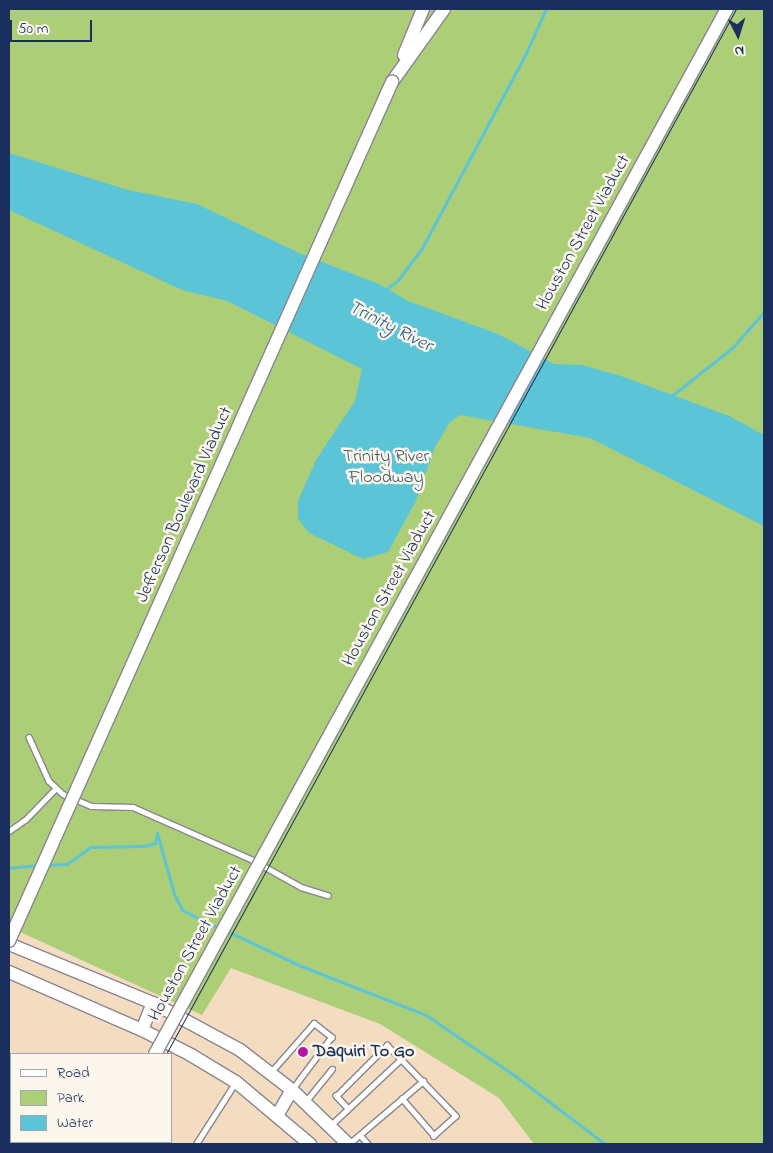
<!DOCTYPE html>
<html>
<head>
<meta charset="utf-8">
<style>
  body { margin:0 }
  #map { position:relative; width:773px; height:1153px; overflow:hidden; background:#f4dcc1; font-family:"Indie Flower",sans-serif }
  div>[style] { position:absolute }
  .green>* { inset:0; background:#abce77 }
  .water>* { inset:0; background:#5bc5d7 }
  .stream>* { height:3px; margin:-1.5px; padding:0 1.5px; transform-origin:1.5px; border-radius:1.5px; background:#5bc5d7 }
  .roads { filter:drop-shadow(1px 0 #888690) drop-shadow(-1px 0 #888690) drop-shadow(0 1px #888690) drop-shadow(0 -1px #888690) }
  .service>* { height:4.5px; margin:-2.25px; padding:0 2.25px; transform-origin:2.25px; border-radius:2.25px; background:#fff }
  .secondary>* { height:12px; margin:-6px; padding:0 6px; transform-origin:6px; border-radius:6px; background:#fff }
  .tram>* { height:1px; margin:-0.5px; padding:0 0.5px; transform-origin:0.5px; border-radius:0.5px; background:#1b2f5e }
  .bridges { filter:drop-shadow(1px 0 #888690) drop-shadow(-1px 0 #888690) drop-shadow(0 1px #888690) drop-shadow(0 -1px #888690) }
  .secondary-bridge>* { height:12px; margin:-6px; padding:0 6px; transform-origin:6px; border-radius:6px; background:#fff }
  .dots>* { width:14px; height:14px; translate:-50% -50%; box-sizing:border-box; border:2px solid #fbf7ec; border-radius:50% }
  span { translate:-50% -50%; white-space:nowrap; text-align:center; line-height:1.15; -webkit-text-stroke:5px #fbf7ec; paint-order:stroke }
  .street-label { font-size:18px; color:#1b2f5e }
  .park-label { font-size:18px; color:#3f5764 }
  .poi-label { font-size:18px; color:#1b2f5e; font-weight:700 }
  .left { translate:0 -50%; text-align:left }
  .water-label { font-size:19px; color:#2e5c82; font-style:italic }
  .frame { position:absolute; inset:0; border:10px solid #1b2f5e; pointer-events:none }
  .legend { position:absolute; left:10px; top:1053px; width:162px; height:90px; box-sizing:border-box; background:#fbf7ec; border:1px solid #a1a7b3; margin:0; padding:6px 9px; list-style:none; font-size:15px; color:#1b2f5e }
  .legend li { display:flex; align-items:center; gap:10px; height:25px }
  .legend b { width:25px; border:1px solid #a1a7b3 }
  .north { position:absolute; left:713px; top:10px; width:50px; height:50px; -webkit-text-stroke:4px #fbf7ec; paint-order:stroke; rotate:175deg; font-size:14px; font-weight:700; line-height:20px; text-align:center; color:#1b2f5e }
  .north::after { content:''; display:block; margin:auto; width:18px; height:22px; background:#1b2f5e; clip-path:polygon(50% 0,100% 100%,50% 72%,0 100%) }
  .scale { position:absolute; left:10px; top:20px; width:82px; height:22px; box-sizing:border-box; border:2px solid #1b2f5e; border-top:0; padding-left:6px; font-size:15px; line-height:18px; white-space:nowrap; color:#1b2f5e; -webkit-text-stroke:4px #fbf7ec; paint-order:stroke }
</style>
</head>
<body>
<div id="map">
  <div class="green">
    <div style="clip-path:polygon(9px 9px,764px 9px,764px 1144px,534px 1144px,499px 1098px,380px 1024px,231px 968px,202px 1015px,9px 927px)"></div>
  </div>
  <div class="water">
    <div style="clip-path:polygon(9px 153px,128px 190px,197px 204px,299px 253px,381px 285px,408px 301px,498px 334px,554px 364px,582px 365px,621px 376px,729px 416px,764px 435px,764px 526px,590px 438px,460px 415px,450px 422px,435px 447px,415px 503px,388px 552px,363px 559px,309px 533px,298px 519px,298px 501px,316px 460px,355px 401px,362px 369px,227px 301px,182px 290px,9px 210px)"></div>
  </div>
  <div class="stream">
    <div style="left:384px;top:291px;width:18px;rotate:-38deg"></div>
    <div style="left:398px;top:280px;width:38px;rotate:-53deg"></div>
    <div style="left:421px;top:250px;width:223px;rotate:-61.9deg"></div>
    <div style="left:526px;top:53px;width:48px;rotate:-65.6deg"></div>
    <div style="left:670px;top:397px;width:79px;rotate:-38.3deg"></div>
    <div style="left:732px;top:348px;width:48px;rotate:-48.4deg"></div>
    <div style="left:157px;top:833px;width:63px;rotate:74.4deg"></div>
    <div style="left:174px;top:894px;width:18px;rotate:63deg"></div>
    <div style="left:182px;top:910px;width:43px;rotate:26deg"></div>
    <div style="left:46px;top:865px;width:21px;rotate:-3deg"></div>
    <div style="left:67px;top:864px;width:29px;rotate:-36deg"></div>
    <div style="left:90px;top:847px;width:54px;rotate:-1.1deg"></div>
    <div style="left:144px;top:846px;width:11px;rotate:-15deg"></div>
    <div style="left:155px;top:843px;width:9px;rotate:-77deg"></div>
    <div style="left:9px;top:868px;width:31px;rotate:-6deg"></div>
    <div style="left:227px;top:931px;width:82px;rotate:25.3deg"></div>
    <div style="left:301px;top:966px;width:134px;rotate:21.4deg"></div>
    <div style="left:426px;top:1015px;width:107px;rotate:34.3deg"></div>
    <div style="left:514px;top:1075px;width:114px;rotate:37.2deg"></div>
  </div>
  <div class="roads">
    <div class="service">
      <div style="left:29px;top:737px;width:48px;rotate:65.6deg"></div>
      <div style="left:49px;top:781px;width:19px;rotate:43deg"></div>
      <div style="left:63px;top:794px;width:30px;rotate:23deg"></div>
      <div style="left:91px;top:806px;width:42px;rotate:1.4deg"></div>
      <div style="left:133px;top:807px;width:129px;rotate:23.8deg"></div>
      <div style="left:251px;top:859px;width:57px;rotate:29.2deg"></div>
      <div style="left:301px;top:887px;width:28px;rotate:17deg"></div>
      <div style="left:9px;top:831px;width:19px;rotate:-35deg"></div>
      <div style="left:25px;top:820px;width:43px;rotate:-45.9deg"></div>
      <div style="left:271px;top:1072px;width:65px;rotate:-48.7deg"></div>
      <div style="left:314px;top:1023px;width:23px;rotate:38deg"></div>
      <div style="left:332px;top:1037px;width:65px;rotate:126.9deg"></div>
      <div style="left:306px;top:1101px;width:41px;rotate:-50.9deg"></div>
      <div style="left:348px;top:1109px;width:18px;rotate:-133deg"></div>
      <div style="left:336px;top:1096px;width:72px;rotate:-45deg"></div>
      <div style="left:387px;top:1045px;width:20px;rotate:45deg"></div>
      <div style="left:331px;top:1125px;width:96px;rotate:-43.3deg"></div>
      <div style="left:401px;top:1059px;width:79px;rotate:46deg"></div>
      <div style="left:456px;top:1116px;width:30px;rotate:138deg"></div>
      <div style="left:434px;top:1136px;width:49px;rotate:-130.9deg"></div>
      <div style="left:360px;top:1135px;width:12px;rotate:48deg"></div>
      <div style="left:350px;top:1143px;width:96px;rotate:-40.3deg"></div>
      <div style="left:196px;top:1144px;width:72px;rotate:-57.4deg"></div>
    </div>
    <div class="secondary">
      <div style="left:404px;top:55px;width:50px;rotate:-67.6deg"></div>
      <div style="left:392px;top:82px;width:90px;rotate:-54.5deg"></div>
      <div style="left:9px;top:944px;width:156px;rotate:22.3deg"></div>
      <div style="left:153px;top:1003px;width:99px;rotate:28.4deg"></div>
      <div style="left:240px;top:1050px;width:66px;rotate:37.6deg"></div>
      <div style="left:292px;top:1090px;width:78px;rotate:44deg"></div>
      <div style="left:9px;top:972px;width:145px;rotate:23.6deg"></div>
      <div style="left:142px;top:1030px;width:55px;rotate:27deg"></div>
      <div style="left:191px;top:1055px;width:52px;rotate:31deg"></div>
      <div style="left:236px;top:1082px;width:97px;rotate:40deg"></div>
      <div style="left:142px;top:1030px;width:29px;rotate:-68deg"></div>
      <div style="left:278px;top:1114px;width:28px;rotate:-60deg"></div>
      <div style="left:106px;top:1144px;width:3px;rotate:-45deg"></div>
    </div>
  </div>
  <div class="tram">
    <div style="left:166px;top:1054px;width:1190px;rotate:-61.39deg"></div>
    <div style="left:116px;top:1144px;width:3px;rotate:-45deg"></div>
  </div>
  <div class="bridges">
    <div class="secondary-bridge">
      <div style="left:9px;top:941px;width:941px;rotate:-65.97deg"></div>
      <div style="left:155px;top:1054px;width:1191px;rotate:-61.31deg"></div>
    </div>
  </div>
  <div class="dots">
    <div style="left:303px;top:1052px;background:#b5179e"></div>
  </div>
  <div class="street-label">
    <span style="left:584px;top:233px;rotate:-61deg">Houston Street Viaduct</span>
    <span style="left:185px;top:505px;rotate:-66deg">Jefferson Boulevard Viaduct</span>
    <span style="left:390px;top:589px;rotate:-61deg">Houston Street Viaduct</span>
    <span style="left:196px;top:944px;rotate:-61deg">Houston Street Viaduct</span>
  </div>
  <div class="park-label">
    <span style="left:386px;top:468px">Trinity River<br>Floodway</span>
  </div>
  <div class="poi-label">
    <span class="left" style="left:313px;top:1052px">Daquiri To Go</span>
  </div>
  <div class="water-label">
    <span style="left:390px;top:327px;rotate:27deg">Trinity River</span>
  </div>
  <div class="frame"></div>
  <ul class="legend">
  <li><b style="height:6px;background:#fff"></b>Road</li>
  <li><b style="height:14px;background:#abce77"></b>Park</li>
  <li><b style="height:14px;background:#5bc5d7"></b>Water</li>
  </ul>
  <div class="north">N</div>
  <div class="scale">50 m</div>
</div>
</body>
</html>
